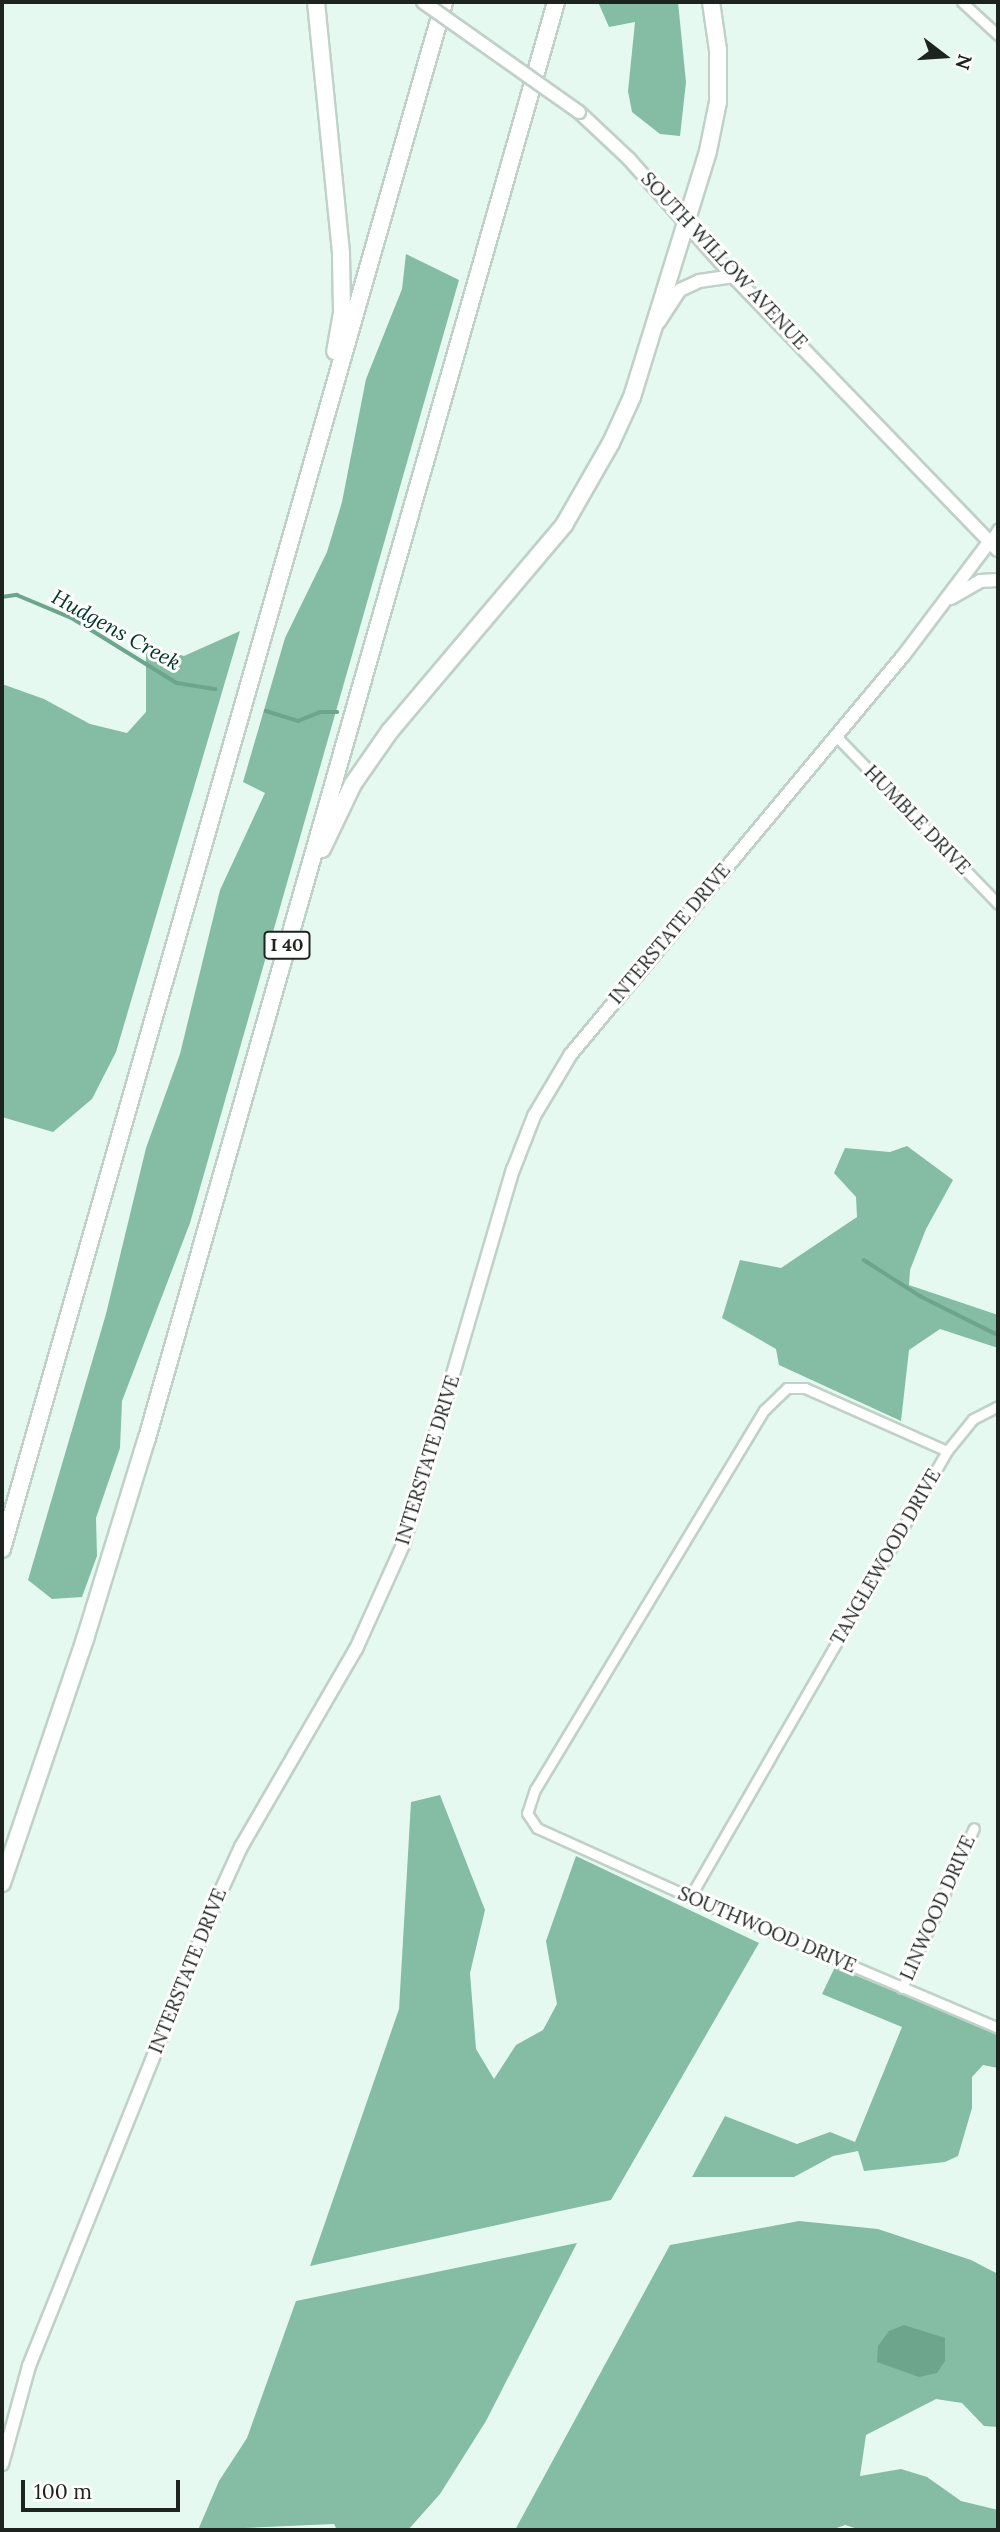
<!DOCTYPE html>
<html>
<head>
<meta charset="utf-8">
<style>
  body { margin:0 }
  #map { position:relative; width:1000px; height:2532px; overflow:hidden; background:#e6f9f0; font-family:Lora,serif }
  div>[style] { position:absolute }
  .forest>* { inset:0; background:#84bda3 }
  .water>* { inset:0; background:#6da58c }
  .stream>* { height:3.5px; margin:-1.75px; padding:0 1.75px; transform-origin:1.75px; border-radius:1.75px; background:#6da58c }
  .roads { filter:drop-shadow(2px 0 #bfd1c8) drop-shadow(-2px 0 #bfd1c8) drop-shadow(0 2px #bfd1c8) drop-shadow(0 -2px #bfd1c8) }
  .minor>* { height:9px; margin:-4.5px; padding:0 4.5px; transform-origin:4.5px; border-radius:4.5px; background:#fff }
  .secondary>* { height:12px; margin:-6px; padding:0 6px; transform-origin:6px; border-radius:6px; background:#fff }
  .motorway>* { height:16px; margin:-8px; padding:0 8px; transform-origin:8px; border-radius:8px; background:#fff }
  .bridges { filter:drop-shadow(2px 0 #bfd1c8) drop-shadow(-2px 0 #bfd1c8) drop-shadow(0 2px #bfd1c8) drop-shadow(0 -2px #bfd1c8) }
  .secondary-bridge>* { height:12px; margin:-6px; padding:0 6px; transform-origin:6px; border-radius:6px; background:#fff }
  span { translate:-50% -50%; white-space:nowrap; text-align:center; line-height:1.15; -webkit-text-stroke:6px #fff; paint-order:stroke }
  .shield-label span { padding:2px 5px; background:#fff; border:2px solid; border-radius:5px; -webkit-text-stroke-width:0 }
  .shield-label { font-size:18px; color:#1d2420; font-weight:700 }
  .street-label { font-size:19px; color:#1d2420 }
  .water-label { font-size:21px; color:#013524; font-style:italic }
  .frame { position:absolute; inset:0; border:4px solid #1d2420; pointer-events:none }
  .north { position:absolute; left:909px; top:21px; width:70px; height:70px; -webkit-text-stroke:5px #fff; paint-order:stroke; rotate:107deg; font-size:19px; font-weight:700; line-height:28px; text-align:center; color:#1d2420 }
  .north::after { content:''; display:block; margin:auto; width:24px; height:32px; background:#1d2420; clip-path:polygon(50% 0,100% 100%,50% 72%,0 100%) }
  .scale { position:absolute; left:21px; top:2480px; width:159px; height:32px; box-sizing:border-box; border:4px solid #1d2420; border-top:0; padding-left:9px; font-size:21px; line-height:24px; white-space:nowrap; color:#1d2420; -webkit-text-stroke:5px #fff; paint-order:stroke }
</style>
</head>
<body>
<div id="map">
  <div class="forest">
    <div style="clip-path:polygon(598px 2px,678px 2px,686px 82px,680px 136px,660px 134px,632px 112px,628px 91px,635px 22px,609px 27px)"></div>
    <div style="clip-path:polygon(406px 254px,459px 280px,190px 1223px,122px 1401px,120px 1448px,96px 1518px,97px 1556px,82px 1597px,52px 1599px,28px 1580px,106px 1314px,146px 1148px,180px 1054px,220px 890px,265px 793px,243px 782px,285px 638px,327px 552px,342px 502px,366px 379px,402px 289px)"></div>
    <div style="clip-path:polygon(240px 631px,116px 1052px,92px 1099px,53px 1132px,2px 1117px,2px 684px,44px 699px,90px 724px,127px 733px,146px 712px,146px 645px,184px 656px)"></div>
    <div style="clip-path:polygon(907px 1146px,953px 1180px,926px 1229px,910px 1270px,909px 1285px,998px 1315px,998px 1348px,940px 1329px,909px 1350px,901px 1421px,779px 1365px,776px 1349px,722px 1318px,740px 1260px,781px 1268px,857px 1217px,856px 1197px,834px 1173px,845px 1148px,890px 1152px)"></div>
    <div style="clip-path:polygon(440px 1795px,485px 1910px,470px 1973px,476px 2049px,494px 2079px,516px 2045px,543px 2030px,557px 2004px,546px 1941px,576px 1856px,759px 1943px,611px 2200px,310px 2266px,399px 2009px,411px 1802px)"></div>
    <div style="clip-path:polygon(835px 1967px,998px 2034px,998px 2068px,983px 2065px,972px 2077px,972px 2108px,958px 2156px,945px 2162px,864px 2171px,858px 2151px,833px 2156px,794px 2177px,692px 2177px,725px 2116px,797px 2144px,830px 2132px,855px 2142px,902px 2027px,822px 1994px)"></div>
    <div style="clip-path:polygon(799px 2221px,878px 2229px,971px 2260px,998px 2274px,998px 2427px,984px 2426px,962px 2403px,936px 2399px,866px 2435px,860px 2476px,901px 2469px,927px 2477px,961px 2501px,998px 2510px,998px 2530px,861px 2530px,845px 2525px,831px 2530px,515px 2530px,670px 2245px)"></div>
    <div style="clip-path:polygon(577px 2243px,486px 2421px,440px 2494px,408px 2530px,337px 2530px,334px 2524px,198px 2530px,219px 2481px,247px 2438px,296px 2301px)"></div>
  </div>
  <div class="water">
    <div style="clip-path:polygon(904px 2325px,945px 2338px,945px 2361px,937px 2373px,919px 2377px,877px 2362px,878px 2346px,889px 2331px)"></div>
  </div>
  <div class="stream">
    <div style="left:2px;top:597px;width:15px;rotate:-8deg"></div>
    <div style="left:17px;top:595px;width:60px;rotate:22.7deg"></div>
    <div style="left:72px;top:618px;width:123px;rotate:31.8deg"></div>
    <div style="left:177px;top:683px;width:39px;rotate:9deg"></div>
    <div style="left:266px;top:711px;width:34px;rotate:17deg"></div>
    <div style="left:298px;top:721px;width:24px;rotate:-22deg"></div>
    <div style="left:320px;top:712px;width:17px"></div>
    <div style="left:864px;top:1260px;width:67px;rotate:32.7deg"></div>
    <div style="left:920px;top:1296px;width:87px;rotate:26.6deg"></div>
  </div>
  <div class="roads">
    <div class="minor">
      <div style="left:962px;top:2px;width:49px;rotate:42.5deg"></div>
      <div style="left:990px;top:541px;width:15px;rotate:-58deg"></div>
      <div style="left:836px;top:736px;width:233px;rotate:46deg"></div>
      <div style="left:947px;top:1451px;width:41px;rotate:-50.9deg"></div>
      <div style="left:973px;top:1419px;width:28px;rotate:-27deg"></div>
      <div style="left:690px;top:1897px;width:515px;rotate:-60.05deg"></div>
      <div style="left:947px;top:1451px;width:155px;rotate:-156.1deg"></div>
      <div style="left:805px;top:1388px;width:18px;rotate:180deg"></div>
      <div style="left:787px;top:1388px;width:32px;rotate:136deg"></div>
      <div style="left:764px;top:1410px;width:443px;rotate:121.1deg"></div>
      <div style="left:535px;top:1789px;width:25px;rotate:108deg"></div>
      <div style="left:527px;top:1813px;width:18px;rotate:56deg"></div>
      <div style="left:537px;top:1828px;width:168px;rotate:24.3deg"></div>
      <div style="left:690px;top:1897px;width:335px;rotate:23deg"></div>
      <div style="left:902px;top:1988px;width:175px;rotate:-65.8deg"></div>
    </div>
    <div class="secondary">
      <div style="left:579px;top:112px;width:69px;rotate:43.2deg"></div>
      <div style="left:629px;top:159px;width:157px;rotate:48.4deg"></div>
      <div style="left:733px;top:276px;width:381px;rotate:46deg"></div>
      <div style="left:659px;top:322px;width:38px;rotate:-57deg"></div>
      <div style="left:680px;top:290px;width:21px;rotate:-25deg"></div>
      <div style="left:699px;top:281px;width:34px;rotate:-8deg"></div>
      <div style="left:951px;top:598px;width:34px;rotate:-30deg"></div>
      <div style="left:980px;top:581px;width:18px;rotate:-3deg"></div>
      <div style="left:2px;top:2464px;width:102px;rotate:-74.6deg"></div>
      <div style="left:29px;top:2366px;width:486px;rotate:-68.1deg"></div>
      <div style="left:210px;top:1915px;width:75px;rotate:-65.5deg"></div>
      <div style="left:241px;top:1847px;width:229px;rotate:-59.9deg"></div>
      <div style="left:356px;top:1649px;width:114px;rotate:-65.7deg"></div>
      <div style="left:403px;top:1545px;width:391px;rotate:-73.7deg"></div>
      <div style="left:513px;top:1170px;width:58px;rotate:-68.7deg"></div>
      <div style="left:534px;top:1116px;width:72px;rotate:-59.2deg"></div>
      <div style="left:571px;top:1054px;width:518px;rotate:-50.17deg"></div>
      <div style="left:903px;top:656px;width:144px;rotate:-52.9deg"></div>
    </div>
    <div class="motorway">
      <div style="left:316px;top:2px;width:253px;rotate:84.3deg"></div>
      <div style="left:341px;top:254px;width:59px;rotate:89deg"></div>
      <div style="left:342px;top:313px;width:39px;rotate:100deg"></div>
      <div style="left:322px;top:849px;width:72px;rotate:-64.5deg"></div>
      <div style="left:353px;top:784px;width:65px;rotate:-55.1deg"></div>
      <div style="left:390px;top:731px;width:270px;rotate:-49.8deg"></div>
      <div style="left:564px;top:525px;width:95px;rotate:-60.2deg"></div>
      <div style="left:611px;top:443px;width:51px;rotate:-65.5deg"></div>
      <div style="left:632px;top:397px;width:257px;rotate:-72.8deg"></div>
      <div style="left:708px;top:151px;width:50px;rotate:-78.5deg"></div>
      <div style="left:718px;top:102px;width:52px;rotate:-90deg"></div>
      <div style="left:718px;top:50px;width:49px;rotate:-98.3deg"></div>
      <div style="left:2px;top:1549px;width:1609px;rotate:-74.05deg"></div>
      <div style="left:2px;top:1883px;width:258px;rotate:-71.2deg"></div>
      <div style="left:85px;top:1639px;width:210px;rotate:-72.9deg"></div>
      <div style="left:147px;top:1438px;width:1493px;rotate:-74.1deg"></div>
    </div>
  </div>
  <div class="bridges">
    <div class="secondary-bridge">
      <div style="left:423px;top:2px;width:191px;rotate:35.2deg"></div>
    </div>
  </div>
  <div class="shield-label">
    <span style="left:287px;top:945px">I 40</span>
  </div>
  <div class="street-label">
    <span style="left:724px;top:261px;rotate:47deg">SOUTH WILLOW AVENUE</span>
    <span style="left:917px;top:820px;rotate:46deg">HUMBLE DRIVE</span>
    <span style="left:670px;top:934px;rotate:-50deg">INTERSTATE DRIVE</span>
    <span style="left:428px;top:1460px;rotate:-73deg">INTERSTATE DRIVE</span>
    <span style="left:886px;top:1557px;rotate:-60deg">TANGLEWOOD DRIVE</span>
    <span style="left:938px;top:1908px;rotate:-66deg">LINWOOD DRIVE</span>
    <span style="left:767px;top:1930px;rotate:23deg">SOUTHWOOD DRIVE</span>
    <span style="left:188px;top:1971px;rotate:-68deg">INTERSTATE DRIVE</span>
  </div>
  <div class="water-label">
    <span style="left:116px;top:630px;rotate:29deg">Hudgens Creek</span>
  </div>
  <div class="frame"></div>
  <div class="north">N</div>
  <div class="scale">100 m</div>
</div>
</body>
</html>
